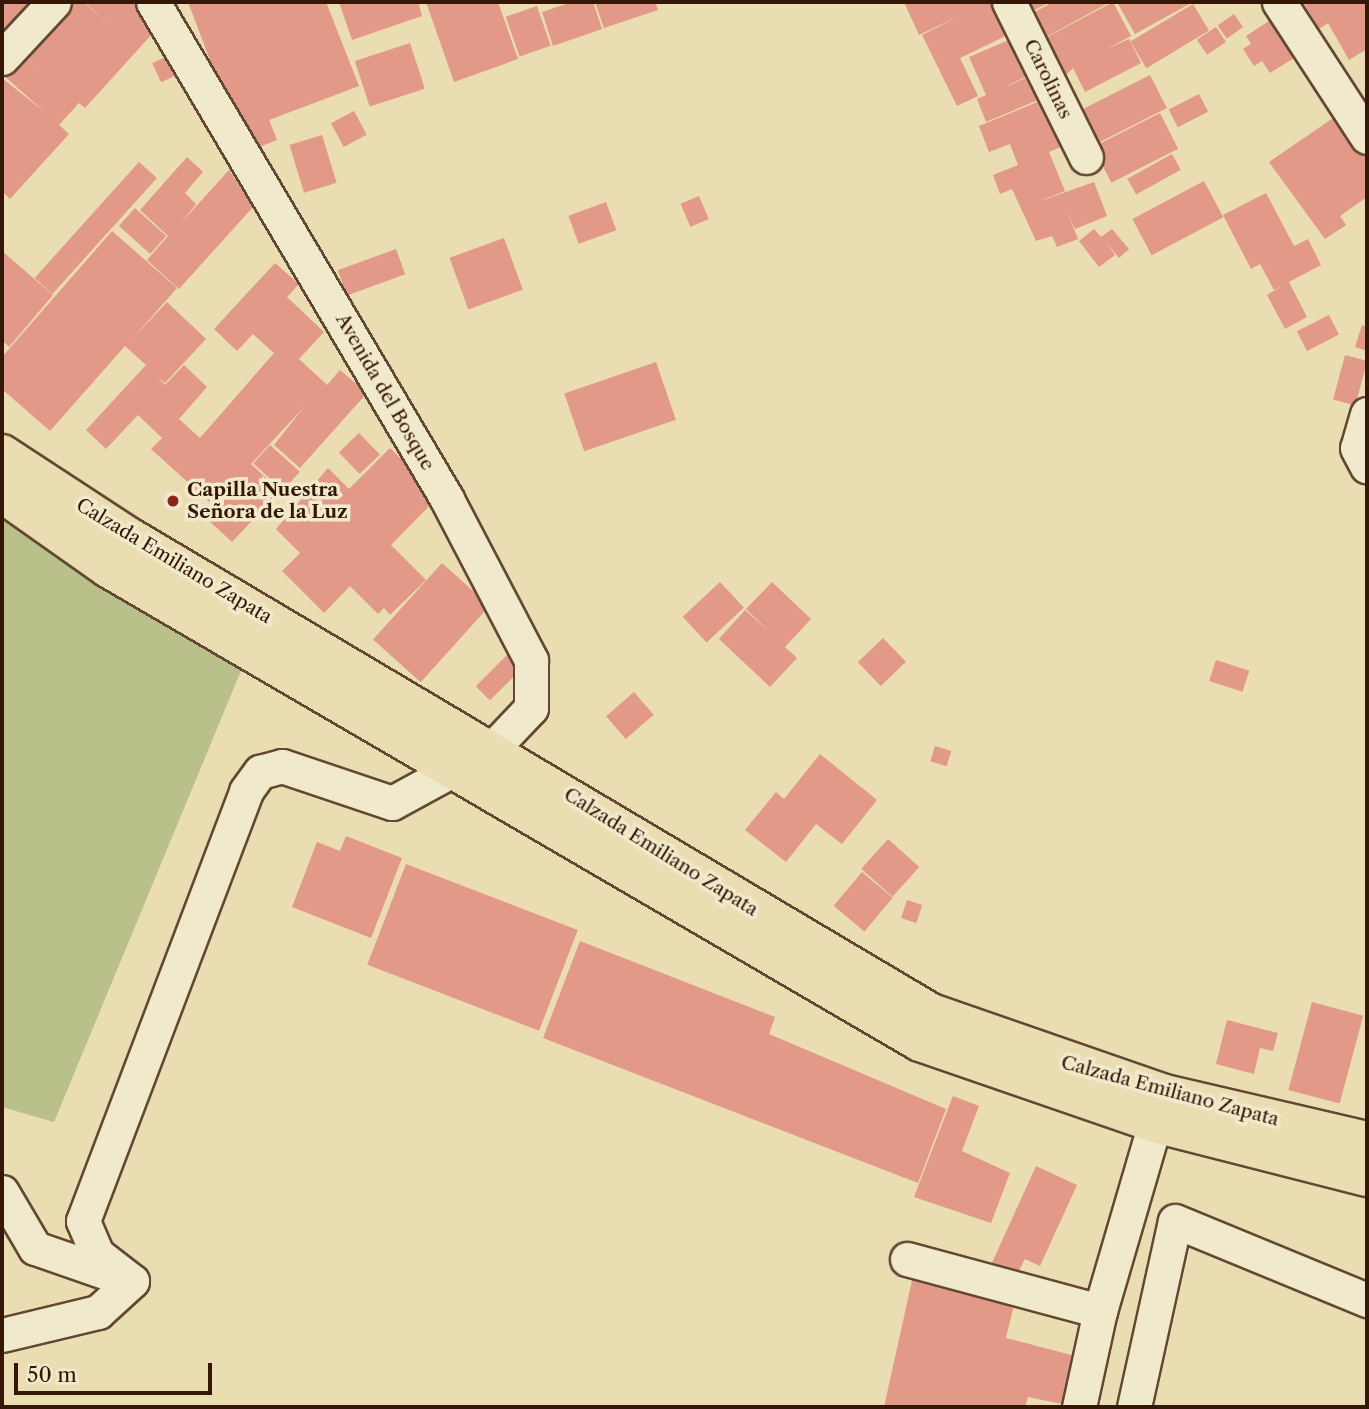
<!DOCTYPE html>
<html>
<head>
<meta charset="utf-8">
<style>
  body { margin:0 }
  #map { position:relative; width:1369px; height:1409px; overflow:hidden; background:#e9ddb1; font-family:"Libre Caslon Text",serif }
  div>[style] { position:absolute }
  .green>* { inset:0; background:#b9c08a }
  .building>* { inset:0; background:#e29987; transform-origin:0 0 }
  .roads { filter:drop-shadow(2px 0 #624832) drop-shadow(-2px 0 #624832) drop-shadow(0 2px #624832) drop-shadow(0 -2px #624832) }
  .minor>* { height:33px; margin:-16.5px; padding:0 16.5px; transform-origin:16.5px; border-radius:16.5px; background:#f1e9cc }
  .major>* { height:38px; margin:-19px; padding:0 19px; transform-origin:19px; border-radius:19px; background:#e9ddb1 }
  .dots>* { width:19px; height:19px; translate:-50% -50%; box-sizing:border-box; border:4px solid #f1e9cc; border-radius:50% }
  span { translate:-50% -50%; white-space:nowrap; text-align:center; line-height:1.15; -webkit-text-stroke:7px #f1e9cc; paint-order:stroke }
  .street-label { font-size:19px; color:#351707 }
  .poi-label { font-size:19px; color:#351707; font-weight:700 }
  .left { translate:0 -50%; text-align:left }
  .frame { position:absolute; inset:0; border:4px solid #351707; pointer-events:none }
  .scale { position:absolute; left:14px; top:1363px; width:198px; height:32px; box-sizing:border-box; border:4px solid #351707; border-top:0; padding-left:9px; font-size:21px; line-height:24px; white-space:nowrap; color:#351707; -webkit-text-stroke:5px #f1e9cc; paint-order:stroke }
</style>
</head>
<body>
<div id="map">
  <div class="green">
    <div style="clip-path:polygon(2px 520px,243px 666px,54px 1122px,2px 1107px)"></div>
  </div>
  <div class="building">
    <div style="clip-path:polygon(2px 2px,43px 2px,2px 46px)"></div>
    <div style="clip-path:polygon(65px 2px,84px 2px,107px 24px,85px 2px,139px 2px,162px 23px,85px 108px,79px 103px,59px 125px,69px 134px,10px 199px,2px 191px,2px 78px,46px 113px,3px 75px,22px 53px,37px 66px,24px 54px)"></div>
    <div style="clip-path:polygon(188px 2px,326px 2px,359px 86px,269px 120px,277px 140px,254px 149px,221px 89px)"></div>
    <div style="clip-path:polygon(339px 2px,418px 2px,422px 16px,352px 40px)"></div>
    <div style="clip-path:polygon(426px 2px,498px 2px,518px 59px,454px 82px)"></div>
    <div style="clip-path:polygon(572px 2px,593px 2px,602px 29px,553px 46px,542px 12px)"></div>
    <div style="clip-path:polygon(595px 2px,655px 2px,658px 10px,604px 28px)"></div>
    <div style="clip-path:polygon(904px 2px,996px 2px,1012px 33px,960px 58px,978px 96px,957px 106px,922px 35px,961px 15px,919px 35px)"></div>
    <div style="clip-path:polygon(1019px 2px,1050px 2px,1025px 15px)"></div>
    <div style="clip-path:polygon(1053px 2px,1110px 2px,1037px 42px,1024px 18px)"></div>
    <div style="clip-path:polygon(1113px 2px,1131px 36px,1105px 50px,1129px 39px,1141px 63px,1085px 92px,1073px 68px,1060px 81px,1038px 42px)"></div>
    <div style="clip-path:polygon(1117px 2px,1193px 2px,1135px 34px)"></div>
    <div style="clip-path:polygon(1303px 2px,1367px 2px,1367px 49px,1349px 60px,1328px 23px,1319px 29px)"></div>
    <div style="left:1193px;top:4px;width:31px;height:73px;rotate:59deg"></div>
    <div style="left:537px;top:6px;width:42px;height:33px;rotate:71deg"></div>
    <div style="left:1234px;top:14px;width:16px;height:20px;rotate:55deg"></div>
    <div style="clip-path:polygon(1278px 15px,1302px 53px,1270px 73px,1262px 61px,1254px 66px,1243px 49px,1251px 44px,1246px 36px)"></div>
    <div style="left:1216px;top:27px;width:18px;height:23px;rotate:56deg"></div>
    <div style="clip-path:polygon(1011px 39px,1027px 76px,1003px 88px,1028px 77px,1038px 100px,986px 122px,977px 99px,986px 95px,969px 57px)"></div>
    <div style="left:410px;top:43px;width:48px;height:58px;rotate:72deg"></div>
    <div style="left:174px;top:53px;width:21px;height:24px;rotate:65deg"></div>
    <div style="left:1150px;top:75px;width:37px;height:85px;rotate:63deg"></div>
    <div style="left:1199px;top:94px;width:20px;height:34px;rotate:63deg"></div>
    <div style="clip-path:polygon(1047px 98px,1063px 146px,1049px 152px,1065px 191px,1035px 203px,1094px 182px,1107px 216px,1075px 229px,1068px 214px,1078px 239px,1057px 247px,1052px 236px,1036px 241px,1012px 189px,1000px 194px,993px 175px,1018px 165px,1010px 144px,989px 152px,979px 126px)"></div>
    <div style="left:354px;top:111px;width:27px;height:26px;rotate:62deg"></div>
    <div style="clip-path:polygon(1342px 112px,1367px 153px,1367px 197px,1340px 216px,1346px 225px,1325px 239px,1269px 162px)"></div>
    <div style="left:1160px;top:113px;width:40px;height:75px;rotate:63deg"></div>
    <div style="left:322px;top:135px;width:50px;height:34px;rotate:73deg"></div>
    <div style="left:1172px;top:154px;width:18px;height:51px;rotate:61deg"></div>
    <div style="clip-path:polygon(187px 157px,203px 172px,185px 193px,196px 204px,180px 224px,229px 170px,253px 207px,179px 289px,147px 260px,168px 236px,140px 210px)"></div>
    <div style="left:139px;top:162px;width:24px;height:156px;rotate:42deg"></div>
    <div style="left:1204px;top:181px;width:41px;height:81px;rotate:62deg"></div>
    <div style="clip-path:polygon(1266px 193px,1294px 246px,1308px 239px,1321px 265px,1289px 282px,1307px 317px,1285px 329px,1267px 295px,1285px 284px,1274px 290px,1260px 264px,1251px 269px,1223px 215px)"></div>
    <div style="left:699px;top:196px;width:25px;height:20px;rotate:67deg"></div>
    <div style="left:606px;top:202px;width:30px;height:40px;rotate:70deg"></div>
    <div style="left:135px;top:208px;width:42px;height:24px;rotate:42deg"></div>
    <div style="clip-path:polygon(1094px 229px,1101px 237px,1112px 229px,1129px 249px,1119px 258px,1105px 241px,1115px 255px,1099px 267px,1079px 241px)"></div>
    <div style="clip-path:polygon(112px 231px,177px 288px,132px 339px,167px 302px,206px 339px,165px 383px,157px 377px,165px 385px,184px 365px,207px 387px,179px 419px,200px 438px,274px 353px,253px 334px,237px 351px,214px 329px,275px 263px,299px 284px,287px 297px,324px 332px,299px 359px,327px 385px,340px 370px,367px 393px,300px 468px,274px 445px,304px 407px,251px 464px,280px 491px,232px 542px,204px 516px,238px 479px,213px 505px,151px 449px,162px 438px,138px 415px,106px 449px,86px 430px,146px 365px,125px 346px,50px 431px,2px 389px,2px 357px)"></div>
    <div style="left:504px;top:238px;width:55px;height:58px;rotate:70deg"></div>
    <div style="left:396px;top:249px;width:27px;height:62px;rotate:70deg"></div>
    <div style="clip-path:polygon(2px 251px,53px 295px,9px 347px,2px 340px)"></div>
    <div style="left:1329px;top:315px;width:22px;height:36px;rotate:63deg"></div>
    <div style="clip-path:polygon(1362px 325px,1367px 327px,1367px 351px,1355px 347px)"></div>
    <div style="left:1345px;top:355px;width:23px;height:46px;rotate:15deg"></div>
    <div style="left:656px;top:362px;width:61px;height:97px;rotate:71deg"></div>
    <div style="left:359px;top:433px;width:30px;height:28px;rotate:46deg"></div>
    <div style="left:270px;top:445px;width:40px;height:25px;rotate:42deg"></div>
    <div style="clip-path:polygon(390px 448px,439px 496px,391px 545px,426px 580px,390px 615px,384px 608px,378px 614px,350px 586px,324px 613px,282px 571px,300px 553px,276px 529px,328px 468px,349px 489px)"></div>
    <div style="left:442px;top:563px;width:64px;height:103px;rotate:42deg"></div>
    <div style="left:720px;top:582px;width:35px;height:51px;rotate:47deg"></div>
    <div style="clip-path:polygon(772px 582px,811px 619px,785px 647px,797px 658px,770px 687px,719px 639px,745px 610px,769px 631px,746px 609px)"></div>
    <div style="left:883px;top:638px;width:33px;height:35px;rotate:46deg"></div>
    <div style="left:514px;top:648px;width:20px;height:54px;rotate:45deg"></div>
    <div style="left:1216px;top:660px;width:35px;height:22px;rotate:18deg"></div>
    <div style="left:634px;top:692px;width:30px;height:37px;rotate:49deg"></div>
    <div style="left:935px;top:746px;width:17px;height:16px;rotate:17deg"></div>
    <div style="clip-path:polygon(820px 754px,877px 800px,842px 844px,816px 824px,786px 862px,745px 830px,776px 792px,784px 799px)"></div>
    <div style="clip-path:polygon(346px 836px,402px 858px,371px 938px,292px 907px,317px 842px,340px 851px)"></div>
    <div style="left:888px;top:839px;width:42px;height:40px;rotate:42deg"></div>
    <div style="left:406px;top:864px;width:184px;height:108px;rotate:21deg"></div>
    <div style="left:862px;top:872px;width:40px;height:44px;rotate:40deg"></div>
    <div style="left:907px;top:900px;width:16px;height:19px;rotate:18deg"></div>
    <div style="clip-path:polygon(580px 941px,775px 1017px,769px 1034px,946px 1109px,918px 1183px,543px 1038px)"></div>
    <div style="left:1312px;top:1002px;width:53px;height:91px;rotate:15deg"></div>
    <div style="clip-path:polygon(1227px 1020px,1278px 1033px,1273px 1051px,1260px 1048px,1254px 1074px,1216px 1064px)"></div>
    <div style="clip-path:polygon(953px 1096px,979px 1106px,962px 1151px,1010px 1173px,991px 1223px,914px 1197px)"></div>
    <div style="clip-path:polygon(1036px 1166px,1077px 1185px,1040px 1266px,1025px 1259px,1016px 1276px,991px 1265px)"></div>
    <div style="clip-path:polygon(913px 1276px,1015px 1301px,1006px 1338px,1079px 1357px,1067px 1405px,1028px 1397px,1025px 1407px,884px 1407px)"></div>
  </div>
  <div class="roads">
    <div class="minor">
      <div style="left:1009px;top:2px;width:173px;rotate:63.6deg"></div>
      <div style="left:1279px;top:2px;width:161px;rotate:56.9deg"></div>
      <div style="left:2px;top:58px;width:76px;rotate:-47.1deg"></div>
      <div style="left:1367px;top:414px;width:35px;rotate:106deg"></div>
      <div style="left:1357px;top:448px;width:21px;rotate:62deg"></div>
      <div style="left:2px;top:1192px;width:65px;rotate:59.5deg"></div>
      <div style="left:35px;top:1248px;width:86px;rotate:19.1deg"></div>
      <div style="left:907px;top:1259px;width:200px;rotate:15.1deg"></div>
      <div style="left:1100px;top:1311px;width:196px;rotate:-73.7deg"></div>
      <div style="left:132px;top:1281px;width:44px;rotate:-142.4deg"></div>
      <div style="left:97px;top:1254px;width:36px;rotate:-113deg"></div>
      <div style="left:83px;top:1221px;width:460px;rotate:-69.2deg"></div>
      <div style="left:246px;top:791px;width:24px;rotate:-54deg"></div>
      <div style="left:260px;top:772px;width:23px;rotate:-15deg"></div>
      <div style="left:282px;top:766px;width:116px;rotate:18.6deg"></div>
      <div style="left:392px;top:803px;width:115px;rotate:-28.6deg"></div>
      <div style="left:493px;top:748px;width:55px;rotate:-46.5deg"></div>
      <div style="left:531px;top:708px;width:48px;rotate:-90deg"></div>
      <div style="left:531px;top:660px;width:182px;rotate:-117.6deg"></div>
      <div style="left:447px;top:499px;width:577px;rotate:-120.61deg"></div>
      <div style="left:2px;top:1335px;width:99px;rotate:-13.5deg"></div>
      <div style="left:98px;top:1312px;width:46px;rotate:-42.4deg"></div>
      <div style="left:1079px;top:1407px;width:98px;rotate:-77.7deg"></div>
      <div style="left:1134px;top:1407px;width:190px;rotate:-77.6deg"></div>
      <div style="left:1175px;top:1221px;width:208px;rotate:22.4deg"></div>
    </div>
    <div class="major">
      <div style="left:2px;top:454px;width:152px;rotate:33.2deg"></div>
      <div style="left:129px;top:537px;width:933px;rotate:30.69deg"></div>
      <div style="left:931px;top:1013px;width:248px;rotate:19.1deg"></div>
      <div style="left:1165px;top:1094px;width:207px;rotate:13.1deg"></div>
      <div style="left:2px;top:493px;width:130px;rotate:35.3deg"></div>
      <div style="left:108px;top:568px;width:940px;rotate:30.27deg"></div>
      <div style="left:920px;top:1042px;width:249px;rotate:19deg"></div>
      <div style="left:1155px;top:1123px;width:219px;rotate:14.3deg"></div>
    </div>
  </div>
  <div class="dots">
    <div style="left:173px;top:501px;background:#8f2418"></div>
  </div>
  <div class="street-label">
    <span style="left:1048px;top:79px;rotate:64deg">Carolinas</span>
    <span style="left:385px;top:392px;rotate:60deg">Avenida del Bosque</span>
    <span style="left:174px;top:561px;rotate:31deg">Calzada Emiliano Zapata</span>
    <span style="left:661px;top:852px;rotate:32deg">Calzada Emiliano Zapata</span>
    <span style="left:1170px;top:1091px;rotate:15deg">Calzada Emiliano Zapata</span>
  </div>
  <div class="poi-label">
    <span class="left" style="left:187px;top:501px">Capilla Nuestra<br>Señora de la Luz</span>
  </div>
  <div class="frame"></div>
  <div class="scale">50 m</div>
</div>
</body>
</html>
